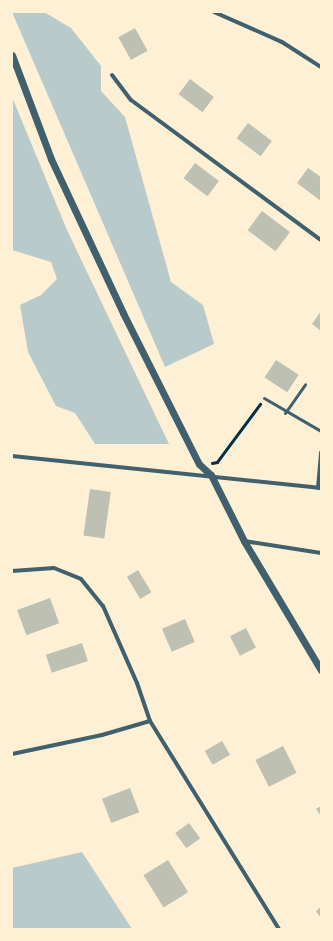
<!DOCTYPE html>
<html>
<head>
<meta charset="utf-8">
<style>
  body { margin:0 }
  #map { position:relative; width:333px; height:941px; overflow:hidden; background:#fdf0d5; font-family:Montserrat,sans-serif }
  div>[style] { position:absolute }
  .green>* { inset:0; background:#b9caca }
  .building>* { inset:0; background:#bec0b2; transform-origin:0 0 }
  .path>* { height:2.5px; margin:-1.25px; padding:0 1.25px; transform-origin:1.25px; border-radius:1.25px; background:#003049 }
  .service>* { height:3px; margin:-1.5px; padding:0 1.5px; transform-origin:1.5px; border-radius:1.5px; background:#3f606c }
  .minor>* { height:4px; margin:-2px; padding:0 2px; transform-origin:2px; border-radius:2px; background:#3f606c }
  .tertiary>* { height:7px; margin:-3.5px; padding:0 3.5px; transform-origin:3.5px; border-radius:3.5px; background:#3f606c }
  span { translate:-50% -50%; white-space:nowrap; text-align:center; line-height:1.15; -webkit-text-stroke:3px #fdf0d5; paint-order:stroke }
  .frame { position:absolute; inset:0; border:13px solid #fdf0d5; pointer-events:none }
</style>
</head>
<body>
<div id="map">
  <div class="green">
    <div style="clip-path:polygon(12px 12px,44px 12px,71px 28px,101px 66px,101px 91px,125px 117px,171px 282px,203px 305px,214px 344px,165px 367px)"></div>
    <div style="clip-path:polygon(12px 97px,67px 230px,169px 444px,95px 444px,75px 413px,56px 406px,28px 352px,20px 305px,41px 295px,57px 279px,51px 262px,12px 250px)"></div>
    <div style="clip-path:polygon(82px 852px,132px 929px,12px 929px,12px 868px)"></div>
  </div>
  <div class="building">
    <div style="left:135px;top:28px;width:26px;height:19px;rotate:61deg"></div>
    <div style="left:190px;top:79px;width:30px;height:19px;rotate:37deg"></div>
    <div style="left:248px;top:123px;width:30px;height:19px;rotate:37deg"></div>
    <div style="left:195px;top:163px;width:30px;height:19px;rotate:37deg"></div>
    <div style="clip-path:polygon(308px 168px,321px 177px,321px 201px,297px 183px)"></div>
    <div style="left:262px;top:211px;width:35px;height:24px;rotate:37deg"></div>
    <div style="clip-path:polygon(321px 311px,321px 331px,312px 324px)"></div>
    <div style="left:276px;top:360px;width:27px;height:21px;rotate:33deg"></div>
    <div style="left:90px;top:489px;width:21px;height:47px;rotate:8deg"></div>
    <div style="left:138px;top:570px;width:26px;height:13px;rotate:59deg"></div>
    <div style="left:50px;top:598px;width:27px;height:35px;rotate:70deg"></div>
    <div style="left:185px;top:619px;width:25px;height:25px;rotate:67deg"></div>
    <div style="left:246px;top:628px;width:22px;height:18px;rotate:63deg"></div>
    <div style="left:82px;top:643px;width:19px;height:38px;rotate:72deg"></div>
    <div style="left:222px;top:741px;width:16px;height:20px;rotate:60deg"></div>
    <div style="left:283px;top:746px;width:30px;height:31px;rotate:63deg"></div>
    <div style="left:130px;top:788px;width:26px;height:30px;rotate:69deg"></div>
    <div style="clip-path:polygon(321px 806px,321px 816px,316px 809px)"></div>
    <div style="left:189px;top:823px;width:19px;height:17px;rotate:54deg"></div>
    <div style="left:168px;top:860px;width:38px;height:29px;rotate:58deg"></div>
    <div style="clip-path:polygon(321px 907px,321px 918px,316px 911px)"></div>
  </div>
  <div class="path">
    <div style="left:212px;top:463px;width:5px;rotate:-11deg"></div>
    <div style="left:217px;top:462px;width:72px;rotate:-53.4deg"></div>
  </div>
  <div class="service">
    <div style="left:264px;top:398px;width:66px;rotate:30.1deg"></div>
    <div style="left:285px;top:413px;width:35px;rotate:-55deg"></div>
  </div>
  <div class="minor">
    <div style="left:214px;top:12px;width:74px;rotate:23.8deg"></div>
    <div style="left:282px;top:42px;width:46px;rotate:32.7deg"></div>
    <div style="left:112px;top:75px;width:31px;rotate:53deg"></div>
    <div style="left:131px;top:100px;width:236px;rotate:36.4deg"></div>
    <div style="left:12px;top:456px;width:311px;rotate:5.9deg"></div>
    <div style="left:318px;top:488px;width:36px;rotate:-85deg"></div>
    <div style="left:244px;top:541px;width:78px;rotate:8.9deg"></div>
    <div style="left:12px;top:571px;width:42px;rotate:-4.1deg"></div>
    <div style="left:54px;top:568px;width:29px;rotate:22deg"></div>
    <div style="left:81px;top:579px;width:35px;rotate:51deg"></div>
    <div style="left:103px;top:606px;width:84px;rotate:66.2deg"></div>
    <div style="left:137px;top:683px;width:40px;rotate:71.1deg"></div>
    <div style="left:150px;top:721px;width:245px;rotate:58.2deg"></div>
    <div style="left:12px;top:754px;width:92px;rotate:-11.9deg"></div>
    <div style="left:102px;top:735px;width:50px;rotate:-16.3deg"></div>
  </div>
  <div class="tertiary">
    <div style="left:12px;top:55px;width:111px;rotate:69.4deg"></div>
    <div style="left:51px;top:159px;width:170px;rotate:64.9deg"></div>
    <div style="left:123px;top:313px;width:169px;rotate:63.3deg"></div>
    <div style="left:199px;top:464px;width:16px;rotate:43deg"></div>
    <div style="left:211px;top:475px;width:74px;rotate:63.4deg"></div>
    <div style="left:244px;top:541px;width:150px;rotate:59.2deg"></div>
  </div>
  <div class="frame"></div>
</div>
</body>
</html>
